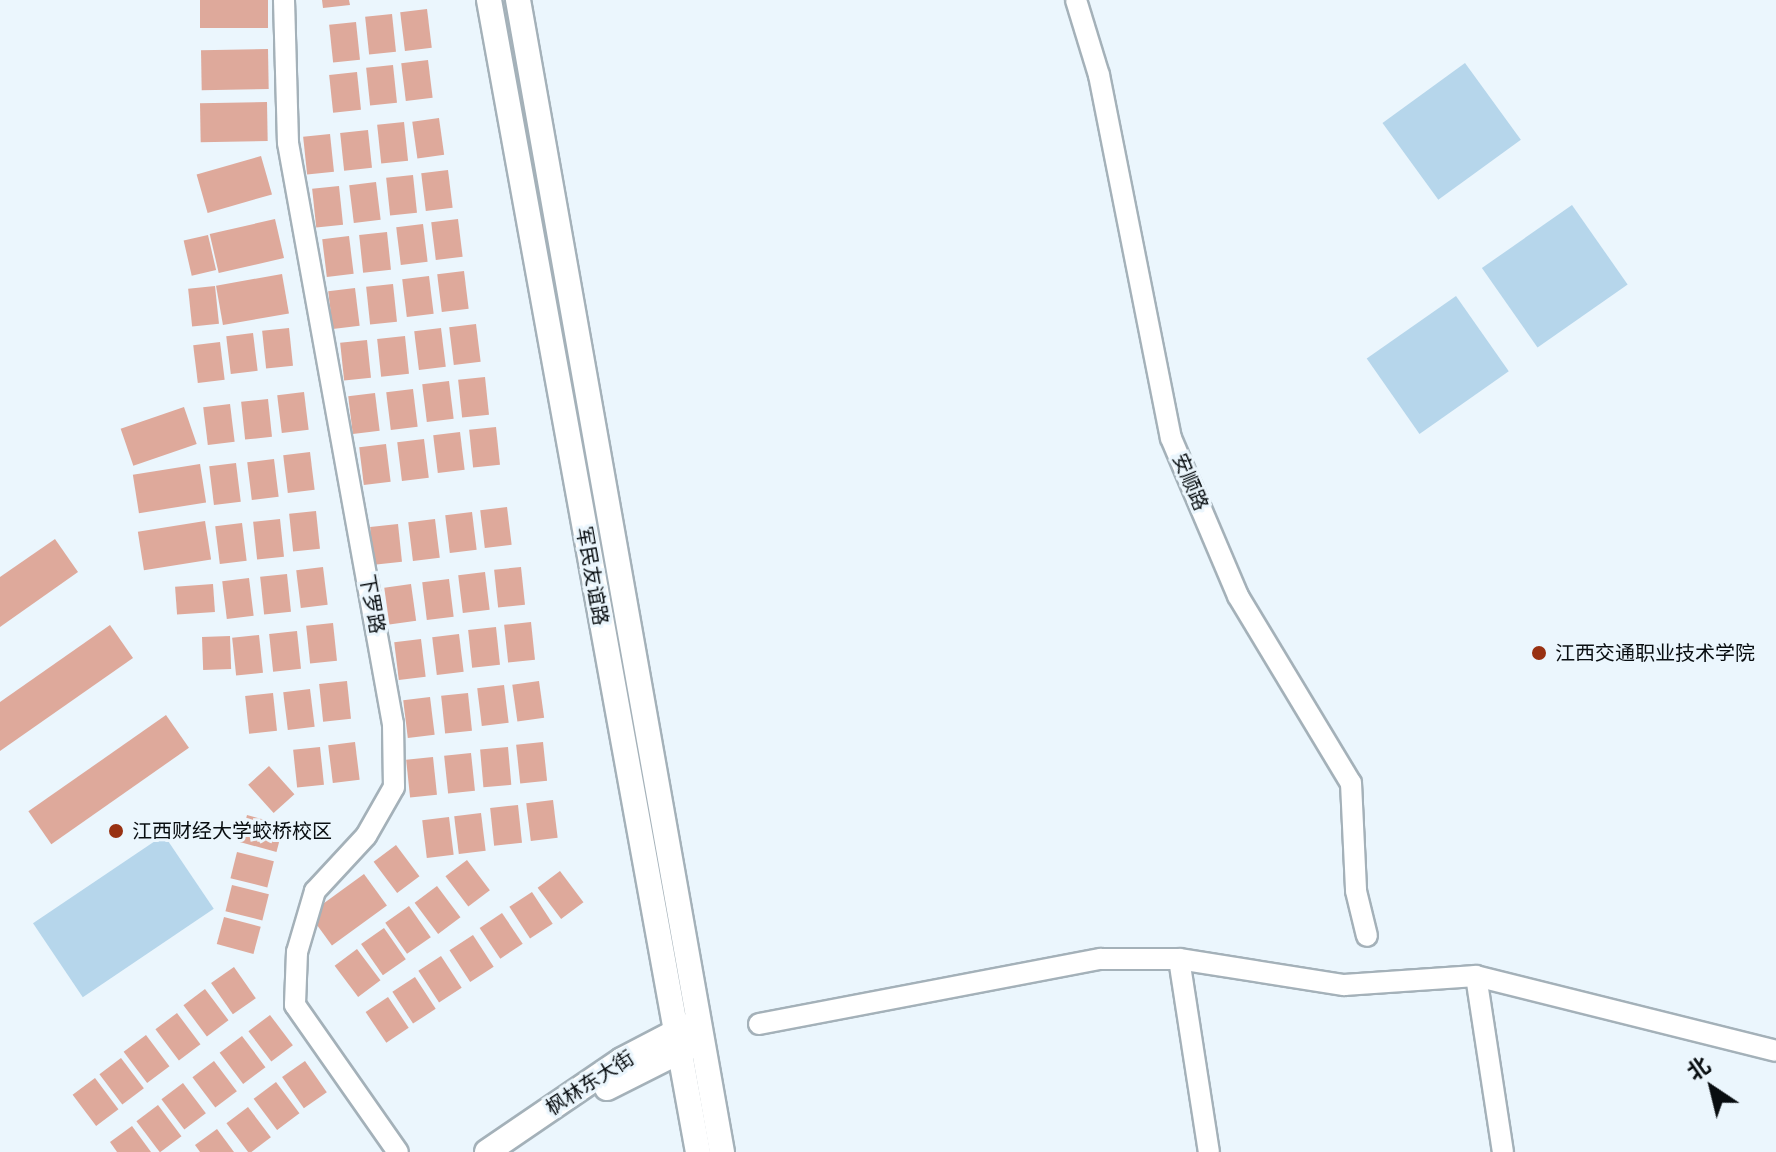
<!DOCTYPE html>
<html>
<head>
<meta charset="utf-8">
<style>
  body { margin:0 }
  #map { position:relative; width:1776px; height:1152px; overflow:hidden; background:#ebf6fd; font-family:Inter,"Noto Sans SC",sans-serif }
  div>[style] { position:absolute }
  .green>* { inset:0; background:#b6d6eb; transform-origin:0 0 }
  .building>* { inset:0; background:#dea99b; transform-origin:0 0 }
  .roads { filter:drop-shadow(2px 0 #a4b1b9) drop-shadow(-2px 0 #a4b1b9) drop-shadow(0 2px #a4b1b9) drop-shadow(0 -2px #a4b1b9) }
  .minor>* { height:20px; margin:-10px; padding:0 10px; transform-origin:10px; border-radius:10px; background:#fff }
  .tertiary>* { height:24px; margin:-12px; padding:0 12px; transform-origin:12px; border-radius:12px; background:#fff }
  .dots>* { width:22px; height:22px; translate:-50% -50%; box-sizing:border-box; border:4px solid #ebf6fd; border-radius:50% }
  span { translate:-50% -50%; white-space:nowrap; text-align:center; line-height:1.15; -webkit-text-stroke:6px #ebf6fd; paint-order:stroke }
  .street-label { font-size:20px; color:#080d10 }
  .poi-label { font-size:20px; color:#080d10 }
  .left { translate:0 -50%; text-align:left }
  .north { position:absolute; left:1672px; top:1048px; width:80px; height:80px; -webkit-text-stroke:6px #ebf6fd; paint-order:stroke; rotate:325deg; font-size:22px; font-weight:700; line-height:32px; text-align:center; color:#080d10 }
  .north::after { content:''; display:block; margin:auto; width:28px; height:36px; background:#080d10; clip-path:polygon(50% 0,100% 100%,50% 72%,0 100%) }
</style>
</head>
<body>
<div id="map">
  <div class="green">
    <div style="left:1465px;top:63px;width:95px;height:102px;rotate:54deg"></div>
    <div style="left:1572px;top:205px;width:97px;height:110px;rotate:55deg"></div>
    <div style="left:1456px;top:296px;width:92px;height:109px;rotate:55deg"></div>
    <div style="left:164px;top:835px;width:89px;height:158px;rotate:56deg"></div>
  </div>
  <div class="building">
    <div style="left:200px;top:0;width:68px;height:28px"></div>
    <div style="clip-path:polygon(322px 0,349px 0,350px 5px,323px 8px)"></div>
    <div style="left:427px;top:9px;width:39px;height:27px;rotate:83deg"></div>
    <div style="left:392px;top:14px;width:38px;height:27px;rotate:84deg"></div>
    <div style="left:356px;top:22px;width:38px;height:27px;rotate:84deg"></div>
    <div style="left:268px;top:49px;width:40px;height:67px;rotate:89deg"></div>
    <div style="left:428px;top:60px;width:38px;height:27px;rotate:83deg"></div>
    <div style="left:393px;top:65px;width:38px;height:27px;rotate:84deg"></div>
    <div style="left:357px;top:72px;width:38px;height:28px;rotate:84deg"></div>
    <div style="left:267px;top:102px;width:39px;height:67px;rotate:89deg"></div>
    <div style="left:439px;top:118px;width:37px;height:27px;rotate:82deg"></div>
    <div style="left:404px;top:122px;width:39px;height:27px;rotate:84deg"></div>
    <div style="left:368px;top:130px;width:38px;height:28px;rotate:84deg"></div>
    <div style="left:330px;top:134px;width:38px;height:27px;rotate:84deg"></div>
    <div style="left:261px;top:156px;width:40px;height:67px;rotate:74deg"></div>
    <div style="left:448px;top:170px;width:38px;height:27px;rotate:83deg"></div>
    <div style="left:413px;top:175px;width:38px;height:27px;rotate:84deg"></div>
    <div style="left:376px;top:182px;width:38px;height:27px;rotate:83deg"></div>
    <div style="left:339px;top:186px;width:39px;height:27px;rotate:84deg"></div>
    <div style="left:275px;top:219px;width:40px;height:67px;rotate:77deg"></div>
    <div style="left:458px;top:219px;width:38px;height:27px;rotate:83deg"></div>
    <div style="left:423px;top:224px;width:38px;height:27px;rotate:83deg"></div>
    <div style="left:387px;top:232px;width:38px;height:28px;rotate:84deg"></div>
    <div style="left:208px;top:235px;width:36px;height:25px;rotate:77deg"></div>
    <div style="left:349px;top:236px;width:38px;height:27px;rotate:83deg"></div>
    <div style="left:464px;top:271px;width:38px;height:27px;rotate:83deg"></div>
    <div style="left:282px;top:274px;width:40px;height:67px;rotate:80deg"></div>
    <div style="left:429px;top:276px;width:38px;height:27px;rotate:83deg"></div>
    <div style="left:393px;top:284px;width:38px;height:27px;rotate:84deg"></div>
    <div style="left:215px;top:286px;width:38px;height:27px;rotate:84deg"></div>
    <div style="left:355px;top:288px;width:38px;height:27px;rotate:83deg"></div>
    <div style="left:476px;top:324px;width:38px;height:27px;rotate:83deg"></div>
    <div style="left:289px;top:328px;width:38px;height:27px;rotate:84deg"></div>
    <div style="left:441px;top:328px;width:39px;height:27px;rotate:83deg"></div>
    <div style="left:253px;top:333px;width:38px;height:27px;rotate:83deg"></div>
    <div style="left:405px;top:336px;width:38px;height:28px;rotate:84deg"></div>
    <div style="left:367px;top:340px;width:38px;height:27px;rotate:84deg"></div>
    <div style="left:220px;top:342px;width:38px;height:27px;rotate:83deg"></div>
    <div style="left:485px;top:377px;width:38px;height:27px;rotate:84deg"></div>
    <div style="left:449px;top:381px;width:38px;height:27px;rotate:83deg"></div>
    <div style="left:413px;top:389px;width:38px;height:27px;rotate:83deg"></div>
    <div style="left:304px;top:392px;width:38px;height:27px;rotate:83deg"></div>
    <div style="left:375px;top:393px;width:38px;height:27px;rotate:83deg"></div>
    <div style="left:268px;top:399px;width:38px;height:27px;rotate:84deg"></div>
    <div style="left:230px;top:404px;width:38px;height:27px;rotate:83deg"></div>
    <div style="left:184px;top:407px;width:39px;height:67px;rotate:71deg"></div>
    <div style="left:496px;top:427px;width:38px;height:27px;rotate:84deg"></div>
    <div style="left:460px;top:432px;width:38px;height:27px;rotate:83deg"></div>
    <div style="left:424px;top:439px;width:39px;height:27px;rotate:83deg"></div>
    <div style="left:386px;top:444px;width:38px;height:27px;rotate:83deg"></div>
    <div style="left:310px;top:452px;width:38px;height:27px;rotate:83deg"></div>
    <div style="left:274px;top:459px;width:38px;height:27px;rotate:83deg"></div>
    <div style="left:236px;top:463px;width:39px;height:27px;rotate:83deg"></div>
    <div style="left:200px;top:464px;width:39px;height:68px;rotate:81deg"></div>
    <div style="left:507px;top:507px;width:38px;height:27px;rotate:83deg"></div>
    <div style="left:316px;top:511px;width:38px;height:27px;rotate:84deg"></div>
    <div style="left:472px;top:512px;width:38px;height:27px;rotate:83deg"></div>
    <div style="left:280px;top:519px;width:38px;height:27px;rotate:84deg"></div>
    <div style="left:435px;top:519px;width:39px;height:27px;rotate:83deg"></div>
    <div style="left:205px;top:521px;width:39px;height:68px;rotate:81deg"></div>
    <div style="left:242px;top:523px;width:38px;height:27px;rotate:83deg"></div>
    <div style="left:398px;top:524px;width:38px;height:28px;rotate:84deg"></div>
    <div style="clip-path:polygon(55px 539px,78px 572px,0 627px,0 577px)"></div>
    <div style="left:323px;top:567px;width:38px;height:27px;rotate:83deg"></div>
    <div style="left:521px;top:567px;width:38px;height:27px;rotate:84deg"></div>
    <div style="left:485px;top:572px;width:38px;height:27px;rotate:83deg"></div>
    <div style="left:287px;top:574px;width:38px;height:27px;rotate:84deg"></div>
    <div style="left:249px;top:578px;width:38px;height:27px;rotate:83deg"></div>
    <div style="left:449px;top:579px;width:38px;height:27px;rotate:83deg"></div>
    <div style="left:213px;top:584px;width:28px;height:38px;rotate:86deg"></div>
    <div style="left:411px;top:584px;width:37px;height:27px;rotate:82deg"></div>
    <div style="left:531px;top:622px;width:38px;height:27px;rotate:84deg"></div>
    <div style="left:333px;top:623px;width:38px;height:27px;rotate:84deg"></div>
    <div style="clip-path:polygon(110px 625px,133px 658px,0 751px,0 702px)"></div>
    <div style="left:496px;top:627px;width:38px;height:28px;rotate:84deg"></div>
    <div style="left:297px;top:631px;width:38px;height:28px;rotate:84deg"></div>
    <div style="left:459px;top:634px;width:38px;height:27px;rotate:83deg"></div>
    <div style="left:259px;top:635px;width:38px;height:27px;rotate:84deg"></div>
    <div style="left:230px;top:636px;width:33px;height:28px;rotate:88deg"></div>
    <div style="left:421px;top:639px;width:38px;height:27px;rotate:83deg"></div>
    <div style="left:347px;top:681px;width:38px;height:28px;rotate:84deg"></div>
    <div style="left:539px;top:681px;width:37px;height:27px;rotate:82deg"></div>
    <div style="left:504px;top:685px;width:38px;height:27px;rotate:83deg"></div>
    <div style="left:310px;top:689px;width:38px;height:27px;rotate:83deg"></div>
    <div style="left:273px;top:693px;width:38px;height:28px;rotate:84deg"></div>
    <div style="left:468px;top:693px;width:38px;height:27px;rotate:84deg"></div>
    <div style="left:430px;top:697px;width:38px;height:27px;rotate:83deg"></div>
    <div style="left:166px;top:715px;width:40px;height:168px;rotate:55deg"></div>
    <div style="left:355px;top:742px;width:38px;height:27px;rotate:83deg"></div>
    <div style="left:543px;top:742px;width:39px;height:27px;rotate:84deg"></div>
    <div style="left:320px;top:747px;width:38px;height:27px;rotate:84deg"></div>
    <div style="left:508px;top:747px;width:38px;height:28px;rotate:85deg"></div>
    <div style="left:471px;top:753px;width:38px;height:27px;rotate:84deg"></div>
    <div style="left:433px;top:757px;width:38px;height:27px;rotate:84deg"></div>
    <div style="left:269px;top:766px;width:38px;height:28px;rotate:48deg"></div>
    <div style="left:553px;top:800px;width:38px;height:27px;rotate:83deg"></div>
    <div style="left:518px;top:805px;width:38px;height:28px;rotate:84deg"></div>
    <div style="left:481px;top:813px;width:38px;height:27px;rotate:83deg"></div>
    <div style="left:247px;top:815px;width:38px;height:28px;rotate:15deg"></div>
    <div style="left:449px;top:817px;width:38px;height:27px;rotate:83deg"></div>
    <div style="left:396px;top:845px;width:39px;height:28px;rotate:53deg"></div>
    <div style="left:237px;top:852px;width:38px;height:27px;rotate:14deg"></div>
    <div style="left:467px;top:860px;width:38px;height:27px;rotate:53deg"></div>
    <div style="left:560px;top:871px;width:39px;height:28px;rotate:53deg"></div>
    <div style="left:364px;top:874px;width:39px;height:68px;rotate:54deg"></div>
    <div style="left:232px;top:885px;width:38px;height:27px;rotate:14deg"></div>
    <div style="left:437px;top:886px;width:39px;height:28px;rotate:53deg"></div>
    <div style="left:532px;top:892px;width:38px;height:27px;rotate:57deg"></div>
    <div style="left:409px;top:906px;width:38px;height:29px;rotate:55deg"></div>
    <div style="left:502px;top:913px;width:37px;height:27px;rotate:56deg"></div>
    <div style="left:224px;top:917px;width:38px;height:28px;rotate:15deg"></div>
    <div style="left:384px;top:928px;width:38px;height:28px;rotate:55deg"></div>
    <div style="left:473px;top:935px;width:38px;height:28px;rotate:57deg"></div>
    <div style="left:357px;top:949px;width:39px;height:28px;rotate:53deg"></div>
    <div style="left:441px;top:956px;width:38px;height:27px;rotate:57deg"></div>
    <div style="left:234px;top:967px;width:38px;height:28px;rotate:55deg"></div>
    <div style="left:415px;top:977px;width:38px;height:27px;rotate:57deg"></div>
    <div style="left:205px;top:989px;width:39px;height:27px;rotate:53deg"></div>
    <div style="left:388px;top:997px;width:37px;height:27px;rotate:56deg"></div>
    <div style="left:177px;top:1013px;width:39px;height:27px;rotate:53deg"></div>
    <div style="left:270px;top:1015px;width:38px;height:27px;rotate:53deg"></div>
    <div style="left:146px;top:1035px;width:39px;height:28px;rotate:53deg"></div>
    <div style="left:242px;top:1036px;width:39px;height:28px;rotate:53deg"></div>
    <div style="left:121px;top:1058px;width:38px;height:27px;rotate:53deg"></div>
    <div style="left:214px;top:1061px;width:38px;height:27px;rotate:53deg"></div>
    <div style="left:305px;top:1061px;width:38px;height:28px;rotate:55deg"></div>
    <div style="left:95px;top:1078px;width:39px;height:28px;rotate:53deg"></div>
    <div style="left:276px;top:1082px;width:39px;height:28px;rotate:53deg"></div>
    <div style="left:183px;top:1083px;width:38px;height:27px;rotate:53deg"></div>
    <div style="left:158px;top:1105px;width:39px;height:27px;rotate:53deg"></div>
    <div style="left:248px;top:1107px;width:38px;height:27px;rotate:53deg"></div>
    <div style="clip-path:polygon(132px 1126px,151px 1152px,117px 1152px,110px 1142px)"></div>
    <div style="clip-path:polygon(217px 1129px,234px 1152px,200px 1152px,195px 1145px)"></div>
  </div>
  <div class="roads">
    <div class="minor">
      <div style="left:284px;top:0;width:143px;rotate:88.4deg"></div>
      <div style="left:288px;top:143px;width:590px;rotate:79.76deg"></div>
      <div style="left:393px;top:724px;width:63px;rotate:89.1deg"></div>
      <div style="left:394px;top:787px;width:56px;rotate:119.7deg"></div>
      <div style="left:366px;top:836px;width:75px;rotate:132.8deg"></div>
      <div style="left:315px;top:891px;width:64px;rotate:106.4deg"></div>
      <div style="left:297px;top:952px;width:53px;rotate:92.2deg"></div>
      <div style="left:295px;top:1005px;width:179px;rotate:55deg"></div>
      <div style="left:1076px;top:0;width:78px;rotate:73deg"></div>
      <div style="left:1099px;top:75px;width:370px;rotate:78.8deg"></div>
      <div style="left:1171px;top:438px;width:172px;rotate:67deg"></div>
      <div style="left:1238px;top:596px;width:218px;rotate:58.9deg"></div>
      <div style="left:1351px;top:783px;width:108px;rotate:87.3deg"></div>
      <div style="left:1356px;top:891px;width:46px;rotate:76.3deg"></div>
      <div style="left:1179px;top:959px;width:195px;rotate:81.2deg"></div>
      <div style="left:1476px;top:976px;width:178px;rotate:81.3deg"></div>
      <div style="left:759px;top:1024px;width:348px;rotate:-10.8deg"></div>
      <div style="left:1101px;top:959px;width:78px"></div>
      <div style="left:1179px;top:959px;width:167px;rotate:9deg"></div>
      <div style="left:1344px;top:985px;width:132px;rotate:-3.9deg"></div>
      <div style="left:1476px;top:976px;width:309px;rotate:14deg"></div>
    </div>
    <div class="tertiary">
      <div style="left:489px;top:0;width:1171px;rotate:79.72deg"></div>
      <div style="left:518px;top:0;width:1170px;rotate:79.96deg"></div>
      <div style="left:607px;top:1088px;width:95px;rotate:-26.8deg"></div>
      <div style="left:487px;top:1152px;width:163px;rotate:-34.3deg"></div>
      <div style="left:622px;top:1060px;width:73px;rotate:-27.6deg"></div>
    </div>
  </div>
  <div class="dots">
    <div style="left:1539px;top:653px;background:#983112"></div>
    <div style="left:116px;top:831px;background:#983112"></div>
  </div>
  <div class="street-label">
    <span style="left:1190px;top:482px;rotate:67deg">安顺路</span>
    <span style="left:592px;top:576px;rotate:80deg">军民友谊路</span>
    <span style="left:372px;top:604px;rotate:80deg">下罗路</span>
    <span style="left:590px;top:1083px;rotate:-33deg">枫林东大街</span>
  </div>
  <div class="poi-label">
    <span class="left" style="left:1555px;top:653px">江西交通职业技术学院</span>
    <span class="left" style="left:132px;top:831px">江西财经大学蛟桥校区</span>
  </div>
  <div class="north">北</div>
</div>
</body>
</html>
